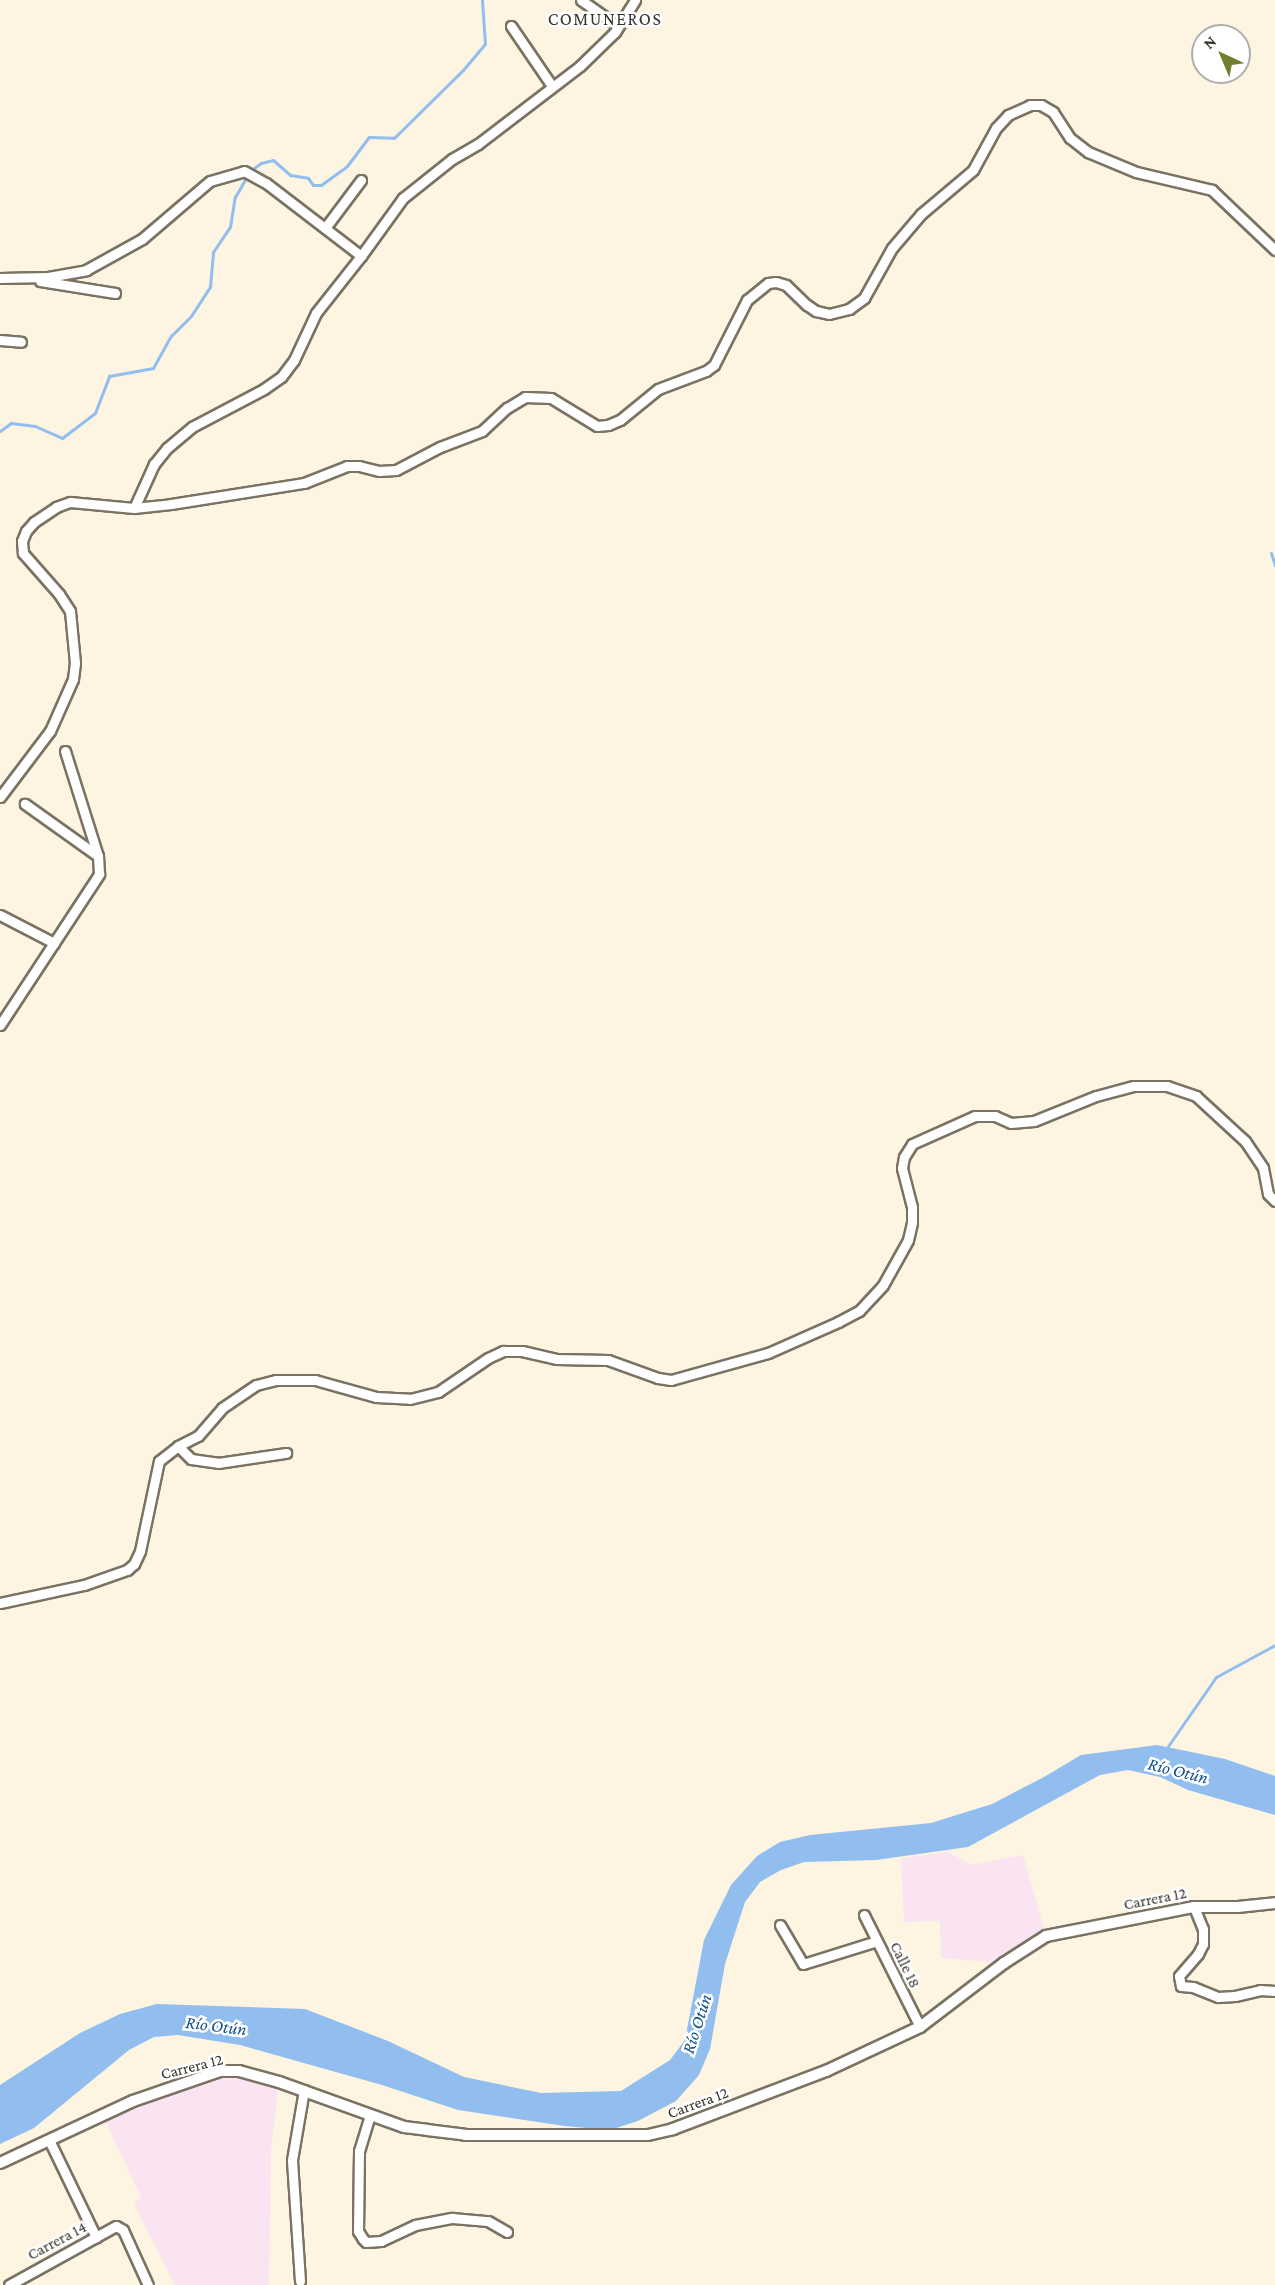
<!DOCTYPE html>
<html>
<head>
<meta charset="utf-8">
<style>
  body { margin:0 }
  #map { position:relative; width:1275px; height:2285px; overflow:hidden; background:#fdf4e2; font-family:"Crimson Pro",serif }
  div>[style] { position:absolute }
  .industrial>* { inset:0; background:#fae4f2 }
  .water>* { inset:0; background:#91beee }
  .stream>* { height:3px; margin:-1.5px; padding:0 1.5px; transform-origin:1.5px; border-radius:1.5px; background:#91beee }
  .roads { filter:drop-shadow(2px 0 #7a7262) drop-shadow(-2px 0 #7a7262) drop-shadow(0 2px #7a7262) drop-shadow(0 -2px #7a7262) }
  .minor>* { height:9px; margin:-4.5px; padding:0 4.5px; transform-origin:4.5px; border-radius:4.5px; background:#fff }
  .tertiary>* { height:10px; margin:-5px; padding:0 5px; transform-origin:5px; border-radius:5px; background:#fff }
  span { translate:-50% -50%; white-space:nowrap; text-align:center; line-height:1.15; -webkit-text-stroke:5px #fff; paint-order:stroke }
  .street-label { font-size:16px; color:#37342d }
  .neighbourhood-label { font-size:18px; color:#37342d; letter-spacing:1.5px }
  .water-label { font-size:18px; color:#13528c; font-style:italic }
  .north { position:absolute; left:1191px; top:24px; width:60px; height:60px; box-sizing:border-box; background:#fff; border:2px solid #afaeab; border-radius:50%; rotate:316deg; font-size:16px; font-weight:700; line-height:24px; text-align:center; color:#37342d }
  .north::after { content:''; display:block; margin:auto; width:21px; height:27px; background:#6f7f2d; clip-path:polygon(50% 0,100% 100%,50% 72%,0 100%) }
</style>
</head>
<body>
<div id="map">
  <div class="industrial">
    <div style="clip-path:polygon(948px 1852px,971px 1865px,1023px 1855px,1046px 1936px,1004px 1963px,941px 1958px,940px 1921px,904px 1922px,901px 1858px)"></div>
    <div style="clip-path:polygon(220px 2071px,279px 2082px,271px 2150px,269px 2285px,175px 2285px,134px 2204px,141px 2198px,103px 2116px)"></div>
  </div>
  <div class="water">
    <div style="clip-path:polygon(1157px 1745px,1225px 1759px,1275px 1776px,1275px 1815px,1188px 1790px,1160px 1777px,1128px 1770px,1100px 1775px,968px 1847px,876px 1860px,804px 1862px,781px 1870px,760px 1882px,745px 1902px,725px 1964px,710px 2049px,699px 2075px,676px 2101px,638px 2121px,610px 2130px,564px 2126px,458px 2110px,382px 2085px,240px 2045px,178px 2035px,154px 2037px,129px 2050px,34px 2128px,0 2144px,0 2085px,80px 2033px,120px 2014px,157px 2004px,305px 2009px,388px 2041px,464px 2077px,541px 2093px,621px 2091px,670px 2060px,685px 2040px,704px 1940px,731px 1885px,757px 1856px,780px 1842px,810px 1835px,931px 1823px,992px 1804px,1044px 1777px,1081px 1755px)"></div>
  </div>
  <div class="stream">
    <div style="left:0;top:431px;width:14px;rotate:-36deg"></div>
    <div style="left:11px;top:423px;width:24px;rotate:7deg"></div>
    <div style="left:35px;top:426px;width:30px;rotate:24deg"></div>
    <div style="left:62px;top:438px;width:41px;rotate:-37.1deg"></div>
    <div style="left:95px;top:413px;width:40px;rotate:-69deg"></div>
    <div style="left:109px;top:376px;width:45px;rotate:-10.3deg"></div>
    <div style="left:153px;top:368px;width:37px;rotate:-61deg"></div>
    <div style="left:171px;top:336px;width:28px;rotate:-45deg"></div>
    <div style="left:191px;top:316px;width:35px;rotate:-57deg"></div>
    <div style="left:210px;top:287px;width:35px;rotate:-85deg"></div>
    <div style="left:213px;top:252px;width:30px;rotate:-56deg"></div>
    <div style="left:230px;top:227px;width:30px;rotate:-81deg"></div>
    <div style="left:235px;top:197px;width:30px;rotate:-60deg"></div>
    <div style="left:250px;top:171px;width:14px;rotate:-36deg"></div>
    <div style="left:261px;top:163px;width:12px;rotate:-14deg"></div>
    <div style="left:273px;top:160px;width:23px;rotate:41deg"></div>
    <div style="left:290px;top:175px;width:18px;rotate:9deg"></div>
    <div style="left:308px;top:178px;width:9px;rotate:54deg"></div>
    <div style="left:313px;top:185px;width:8px"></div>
    <div style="left:321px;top:185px;width:32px;rotate:-36deg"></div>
    <div style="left:347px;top:166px;width:36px;rotate:-53deg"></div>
    <div style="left:369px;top:137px;width:25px;rotate:2deg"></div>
    <div style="left:394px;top:138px;width:97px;rotate:-44.6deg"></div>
    <div style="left:463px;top:70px;width:34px;rotate:-50deg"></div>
    <div style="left:485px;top:44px;width:44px;rotate:-93.9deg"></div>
    <div style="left:1271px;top:553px;width:13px;rotate:72deg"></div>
    <div style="left:1166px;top:1749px;width:88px;rotate:-55.2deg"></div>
    <div style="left:1216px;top:1677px;width:67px;rotate:-28.5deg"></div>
  </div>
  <div class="roads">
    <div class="minor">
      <div style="left:581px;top:0;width:45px;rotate:35.1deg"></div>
      <div style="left:511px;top:26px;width:73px;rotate:55.7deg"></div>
      <div style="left:325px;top:228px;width:60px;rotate:-53.1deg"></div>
      <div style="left:361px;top:256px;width:72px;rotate:-54.1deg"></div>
      <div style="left:403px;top:198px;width:63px;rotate:-38.5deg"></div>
      <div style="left:452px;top:159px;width:30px;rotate:-30deg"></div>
      <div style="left:478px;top:144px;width:128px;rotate:-37.4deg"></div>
      <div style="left:580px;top:66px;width:49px;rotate:-44.2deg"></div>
      <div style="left:615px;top:32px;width:38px;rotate:-58deg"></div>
      <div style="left:0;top:278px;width:48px;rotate:-1.2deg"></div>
      <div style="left:48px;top:277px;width:39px;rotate:-10deg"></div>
      <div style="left:86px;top:270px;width:64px;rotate:-29deg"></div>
      <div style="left:142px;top:239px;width:89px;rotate:-40.5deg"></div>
      <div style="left:210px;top:181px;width:35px;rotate:-16deg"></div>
      <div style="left:244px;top:171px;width:25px;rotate:29deg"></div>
      <div style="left:266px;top:183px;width:120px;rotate:37.5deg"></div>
      <div style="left:361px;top:256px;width:73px;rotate:128.3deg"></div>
      <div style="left:316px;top:313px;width:52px;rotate:115.1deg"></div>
      <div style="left:294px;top:360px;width:21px;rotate:127deg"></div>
      <div style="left:281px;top:377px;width:21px;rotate:145deg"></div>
      <div style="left:264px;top:389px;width:81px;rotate:152.2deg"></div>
      <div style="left:192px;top:427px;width:33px;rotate:140deg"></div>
      <div style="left:167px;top:448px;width:21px;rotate:129deg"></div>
      <div style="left:154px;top:464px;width:48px;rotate:114.4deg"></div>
      <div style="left:40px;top:281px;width:76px;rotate:9.1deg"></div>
      <div style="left:0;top:340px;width:21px;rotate:5deg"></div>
      <div style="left:65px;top:751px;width:110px;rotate:72.6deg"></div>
      <div style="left:0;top:797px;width:83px;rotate:-52.9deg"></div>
      <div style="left:50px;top:731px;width:57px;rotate:-66.1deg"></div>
      <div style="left:73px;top:679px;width:16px;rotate:-83deg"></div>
      <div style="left:75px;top:663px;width:52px;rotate:-95.5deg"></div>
      <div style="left:70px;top:611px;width:20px;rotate:-123deg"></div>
      <div style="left:59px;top:594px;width:55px;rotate:-131.3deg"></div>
      <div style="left:23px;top:553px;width:12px;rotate:-95deg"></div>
      <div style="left:22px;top:541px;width:11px;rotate:-68deg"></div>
      <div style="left:26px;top:531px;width:12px;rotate:-48deg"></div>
      <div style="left:34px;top:522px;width:27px;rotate:-34deg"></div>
      <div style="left:56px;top:507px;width:15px;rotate:-20deg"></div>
      <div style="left:70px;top:502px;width:64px;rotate:5.4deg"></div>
      <div style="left:134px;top:508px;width:37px;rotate:-6deg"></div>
      <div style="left:171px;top:504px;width:135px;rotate:-9deg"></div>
      <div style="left:304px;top:483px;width:46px;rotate:-21.6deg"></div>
      <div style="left:347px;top:466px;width:12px"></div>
      <div style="left:359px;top:466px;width:21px;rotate:14deg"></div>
      <div style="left:379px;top:471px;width:17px;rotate:-3deg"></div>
      <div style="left:396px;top:470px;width:50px;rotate:-27.6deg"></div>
      <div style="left:440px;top:447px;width:45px;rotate:-20.9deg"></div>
      <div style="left:482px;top:431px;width:34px;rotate:-43deg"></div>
      <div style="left:507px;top:408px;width:21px;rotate:-31deg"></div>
      <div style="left:525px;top:397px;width:26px;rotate:2deg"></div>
      <div style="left:551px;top:398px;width:54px;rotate:31.3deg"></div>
      <div style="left:597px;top:426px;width:11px;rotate:-5deg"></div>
      <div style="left:608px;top:425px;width:13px;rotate:-23deg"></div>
      <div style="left:620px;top:420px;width:49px;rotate:-39.2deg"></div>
      <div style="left:658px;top:389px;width:51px;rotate:-20.6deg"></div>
      <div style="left:706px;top:371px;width:10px;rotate:-37deg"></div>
      <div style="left:714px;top:365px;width:73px;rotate:-63.1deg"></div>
      <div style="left:747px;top:300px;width:27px;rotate:-39deg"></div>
      <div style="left:768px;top:283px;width:8px;rotate:-7deg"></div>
      <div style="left:776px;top:282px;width:10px;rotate:17deg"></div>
      <div style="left:786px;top:285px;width:29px;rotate:44deg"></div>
      <div style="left:807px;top:305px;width:11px;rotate:34deg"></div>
      <div style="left:816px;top:311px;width:13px;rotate:13deg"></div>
      <div style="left:829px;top:314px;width:21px;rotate:-14deg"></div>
      <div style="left:849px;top:309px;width:19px;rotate:-36deg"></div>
      <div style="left:864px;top:298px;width:57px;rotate:-60.8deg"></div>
      <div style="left:892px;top:248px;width:45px;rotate:-49.5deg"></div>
      <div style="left:921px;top:214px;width:68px;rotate:-40.2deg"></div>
      <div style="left:973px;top:170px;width:48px;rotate:-61.3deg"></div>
      <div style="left:996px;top:128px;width:18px;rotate:-47deg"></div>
      <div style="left:1008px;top:115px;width:24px;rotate:-24deg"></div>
      <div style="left:1030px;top:105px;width:11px"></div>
      <div style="left:1041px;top:105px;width:14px;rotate:30deg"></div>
      <div style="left:1053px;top:112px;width:31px;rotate:57deg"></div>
      <div style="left:1070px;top:138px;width:23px;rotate:38deg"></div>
      <div style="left:1088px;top:152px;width:52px;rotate:22.6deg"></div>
      <div style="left:1136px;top:172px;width:78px;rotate:13.3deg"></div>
      <div style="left:1212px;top:190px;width:87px;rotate:43.6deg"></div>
      <div style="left:0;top:915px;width:61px;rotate:27.4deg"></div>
      <div style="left:0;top:1025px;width:181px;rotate:-56.7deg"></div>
      <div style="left:99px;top:874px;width:18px;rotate:-93deg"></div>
      <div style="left:98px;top:856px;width:90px;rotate:-144.5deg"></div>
      <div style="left:178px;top:1446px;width:18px;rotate:45deg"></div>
      <div style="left:191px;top:1459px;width:27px;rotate:8deg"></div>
      <div style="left:218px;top:1463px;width:69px;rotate:-8.4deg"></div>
      <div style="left:0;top:1603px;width:86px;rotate:-12.1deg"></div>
      <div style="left:84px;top:1585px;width:46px;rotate:-19.2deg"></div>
      <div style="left:127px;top:1570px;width:9px;rotate:-41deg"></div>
      <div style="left:134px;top:1564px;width:14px;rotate:-65deg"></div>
      <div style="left:140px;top:1551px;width:92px;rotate:-78.1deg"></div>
      <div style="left:159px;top:1461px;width:24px;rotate:-38deg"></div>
      <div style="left:178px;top:1446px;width:22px;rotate:-27deg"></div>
      <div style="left:198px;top:1436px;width:37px;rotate:-49deg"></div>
      <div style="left:222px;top:1408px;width:41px;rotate:-34.1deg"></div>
      <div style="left:256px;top:1385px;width:21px;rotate:-14deg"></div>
      <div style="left:276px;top:1380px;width:39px"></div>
      <div style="left:315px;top:1380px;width:63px;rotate:15.6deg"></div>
      <div style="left:376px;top:1397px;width:34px;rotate:3deg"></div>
      <div style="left:410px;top:1399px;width:29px;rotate:-14deg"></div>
      <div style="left:438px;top:1392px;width:60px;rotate:-34.2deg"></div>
      <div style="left:488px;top:1358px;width:17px;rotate:-25deg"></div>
      <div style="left:503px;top:1351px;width:19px"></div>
      <div style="left:522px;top:1351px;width:35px;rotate:13deg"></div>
      <div style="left:556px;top:1359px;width:52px;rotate:1.1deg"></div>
      <div style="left:608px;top:1360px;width:53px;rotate:19.8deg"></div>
      <div style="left:658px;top:1378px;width:13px;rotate:9deg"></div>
      <div style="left:671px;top:1380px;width:101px;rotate:-15.6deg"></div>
      <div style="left:768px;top:1353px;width:77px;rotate:-23.9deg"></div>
      <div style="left:838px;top:1322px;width:24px;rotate:-28deg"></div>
      <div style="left:859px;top:1311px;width:35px;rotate:-47deg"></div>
      <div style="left:883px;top:1285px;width:51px;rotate:-60.9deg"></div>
      <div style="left:908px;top:1240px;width:18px;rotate:-77deg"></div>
      <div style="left:912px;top:1222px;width:15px;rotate:-90deg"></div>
      <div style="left:912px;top:1207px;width:40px;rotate:-104.4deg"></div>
      <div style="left:902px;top:1168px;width:11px;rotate:-80deg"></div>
      <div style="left:904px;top:1157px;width:15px;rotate:-58deg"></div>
      <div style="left:912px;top:1144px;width:69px;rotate:-24deg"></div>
      <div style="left:975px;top:1116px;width:20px"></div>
      <div style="left:995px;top:1116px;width:17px;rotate:24deg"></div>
      <div style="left:1011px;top:1123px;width:23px;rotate:-5deg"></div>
      <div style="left:1034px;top:1121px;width:67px;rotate:-22deg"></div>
      <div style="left:1096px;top:1096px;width:39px;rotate:-15deg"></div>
      <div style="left:1134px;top:1086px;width:33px"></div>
      <div style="left:1167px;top:1086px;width:31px;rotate:19deg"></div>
      <div style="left:1196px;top:1096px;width:67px;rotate:42.6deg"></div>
      <div style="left:1245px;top:1141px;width:32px;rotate:56deg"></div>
      <div style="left:1263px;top:1168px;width:26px;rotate:79deg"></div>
      <div style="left:1268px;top:1194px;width:10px;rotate:45deg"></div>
      <div style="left:1194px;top:1907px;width:24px;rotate:68deg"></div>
      <div style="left:1203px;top:1929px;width:15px;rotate:90deg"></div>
      <div style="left:1203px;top:1944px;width:11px;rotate:117deg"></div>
      <div style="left:1198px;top:1954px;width:29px;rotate:131deg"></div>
      <div style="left:1179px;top:1976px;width:10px;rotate:79deg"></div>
      <div style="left:1181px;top:1986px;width:12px;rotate:5deg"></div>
      <div style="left:1193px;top:1987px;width:27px;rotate:22deg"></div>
      <div style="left:1218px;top:1997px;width:17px;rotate:-3deg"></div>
      <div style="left:1235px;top:1996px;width:26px;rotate:-13deg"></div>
      <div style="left:1260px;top:1990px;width:15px;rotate:4deg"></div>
      <div style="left:864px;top:1915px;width:125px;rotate:63.4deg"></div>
      <div style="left:780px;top:1925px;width:45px;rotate:59.5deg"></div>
      <div style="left:803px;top:1964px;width:77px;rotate:-17.3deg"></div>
      <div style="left:370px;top:2115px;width:38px;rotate:107deg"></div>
      <div style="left:359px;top:2151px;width:80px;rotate:90.7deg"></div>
      <div style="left:358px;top:2231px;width:9px;rotate:58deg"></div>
      <div style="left:363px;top:2239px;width:4px;rotate:45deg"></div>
      <div style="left:366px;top:2242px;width:15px;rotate:-4deg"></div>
      <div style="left:381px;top:2241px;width:38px;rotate:-25deg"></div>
      <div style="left:415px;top:2225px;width:38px;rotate:-11deg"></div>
      <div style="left:452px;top:2218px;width:36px;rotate:5deg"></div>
      <div style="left:488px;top:2221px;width:22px;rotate:30deg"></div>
      <div style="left:50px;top:2142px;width:106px;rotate:64.2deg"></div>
      <div style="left:300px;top:2281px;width:121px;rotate:-93.8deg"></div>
      <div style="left:292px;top:2160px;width:71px;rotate:-80.3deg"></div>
      <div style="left:9px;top:2285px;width:122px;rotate:-28.9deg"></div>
      <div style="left:116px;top:2226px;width:8px;rotate:30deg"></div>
      <div style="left:123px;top:2230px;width:60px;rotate:65.6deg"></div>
    </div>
    <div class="tertiary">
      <div style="left:0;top:2163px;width:147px;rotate:-25deg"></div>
      <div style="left:133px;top:2101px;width:92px;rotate:-19deg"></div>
      <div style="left:220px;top:2071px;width:19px"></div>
      <div style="left:239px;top:2071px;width:41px;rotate:15.4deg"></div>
      <div style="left:279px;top:2082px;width:133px;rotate:19.8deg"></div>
      <div style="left:404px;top:2127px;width:23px;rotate:7deg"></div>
      <div style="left:427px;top:2130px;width:38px;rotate:7deg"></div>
      <div style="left:465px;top:2135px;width:183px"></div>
      <div style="left:648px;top:2135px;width:26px;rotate:-13deg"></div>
      <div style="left:673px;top:2129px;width:164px;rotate:-20.8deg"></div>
      <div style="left:826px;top:2071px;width:104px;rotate:-25.1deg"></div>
      <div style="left:920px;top:2027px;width:106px;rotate:-37.3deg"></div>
      <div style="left:1004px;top:1963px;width:50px;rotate:-32.7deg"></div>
      <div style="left:1046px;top:1936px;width:151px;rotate:-11.1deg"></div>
      <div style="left:1194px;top:1907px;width:44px"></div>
      <div style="left:1238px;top:1907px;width:37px;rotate:-6deg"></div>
    </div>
  </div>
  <div class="street-label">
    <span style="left:1155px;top:1899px;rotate:-11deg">Carrera 12</span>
    <span style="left:905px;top:1965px;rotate:64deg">Calle 18</span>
    <span style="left:192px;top:2067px;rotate:-14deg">Carrera 12</span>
    <span style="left:698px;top:2103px;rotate:-20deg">Carrera 12</span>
    <span style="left:57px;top:2241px;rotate:-28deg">Carrera 14</span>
  </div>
  <div class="neighbourhood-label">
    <span style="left:605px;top:19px">COMUNEROS</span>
  </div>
  <div class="water-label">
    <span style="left:1178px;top:1771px;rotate:14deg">Río Otún</span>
    <span style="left:697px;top:2024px;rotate:-72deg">Río Otún</span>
    <span style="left:216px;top:2026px;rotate:7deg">Río Otún</span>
  </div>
  <div class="north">N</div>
</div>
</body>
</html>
